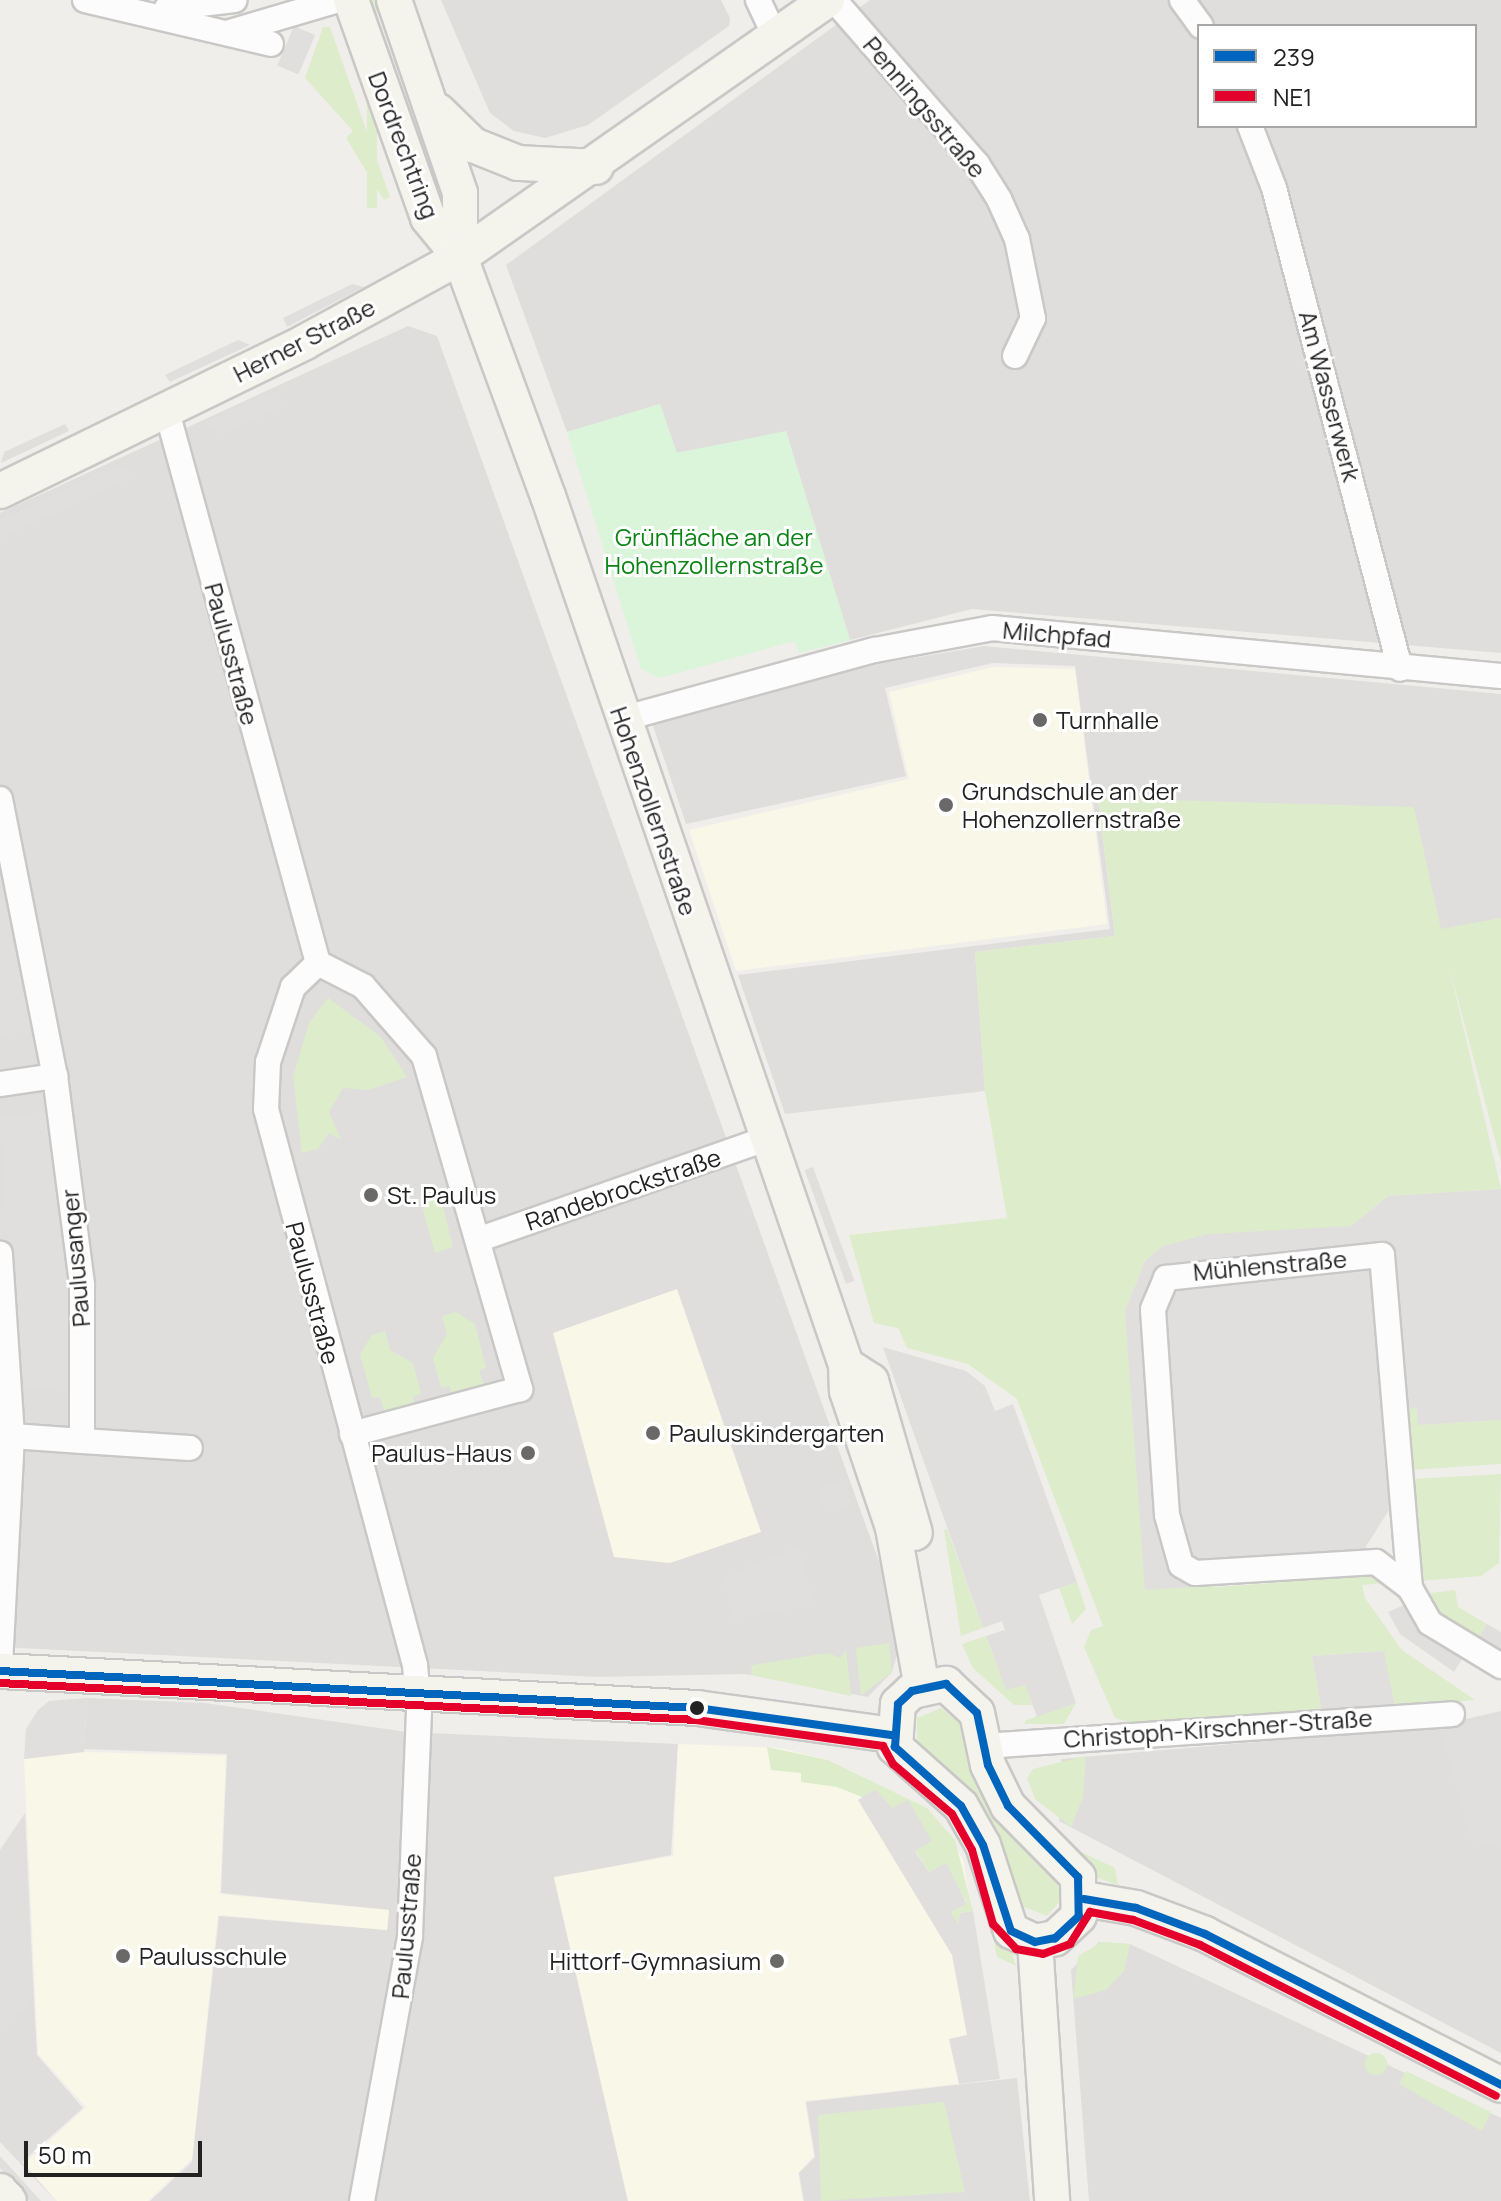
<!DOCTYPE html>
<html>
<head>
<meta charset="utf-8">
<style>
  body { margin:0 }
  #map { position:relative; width:1501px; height:2201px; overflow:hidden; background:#f0eeeb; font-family:Manrope,sans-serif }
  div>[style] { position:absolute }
  .residential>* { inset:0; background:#dfdedc }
  .education>* { inset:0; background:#f8f7e8 }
  .grass>* { inset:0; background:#ddeccb; transform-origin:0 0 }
  .round { border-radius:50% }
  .park>* { inset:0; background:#daf5da }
  .parking>* { inset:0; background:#e0dfde; transform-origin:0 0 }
  .roads { filter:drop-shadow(2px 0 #c9c8c7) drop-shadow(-2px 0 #c9c8c7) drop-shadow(0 2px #c9c8c7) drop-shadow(0 -2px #c9c8c7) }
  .street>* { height:24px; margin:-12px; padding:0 12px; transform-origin:12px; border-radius:12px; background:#fdfcfc }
  .secondary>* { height:34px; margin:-17px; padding:0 17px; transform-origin:17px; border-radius:17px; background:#f4f4ed }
  .bus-1>* { height:8px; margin:-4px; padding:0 4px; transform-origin:4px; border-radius:4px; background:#0065bd }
  .bus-2>* { height:8px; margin:-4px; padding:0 4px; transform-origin:4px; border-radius:4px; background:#e4002b }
  .dots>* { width:22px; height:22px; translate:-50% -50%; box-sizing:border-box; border:4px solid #fff; border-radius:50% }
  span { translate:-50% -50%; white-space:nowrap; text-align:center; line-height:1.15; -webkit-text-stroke:6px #fff; paint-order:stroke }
  .street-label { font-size:24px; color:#222 }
  .park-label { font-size:24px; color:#0c8416 }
  .poi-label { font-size:24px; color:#222 }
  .left { translate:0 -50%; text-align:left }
  .right { translate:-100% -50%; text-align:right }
  .legend { position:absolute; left:1197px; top:24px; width:280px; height:104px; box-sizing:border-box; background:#fff; border:2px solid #a7a7a7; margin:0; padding:10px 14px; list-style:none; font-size:24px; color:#222 }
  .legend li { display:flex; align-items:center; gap:16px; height:40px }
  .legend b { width:40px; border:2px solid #a7a7a7 }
  .scale { position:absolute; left:24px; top:2141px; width:178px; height:36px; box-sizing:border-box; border:4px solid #222; border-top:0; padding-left:10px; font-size:24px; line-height:28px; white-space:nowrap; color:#222; -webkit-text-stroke:6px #fff; paint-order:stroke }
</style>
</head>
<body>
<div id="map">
  <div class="residential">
    <div style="clip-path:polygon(441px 0,721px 0,730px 18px,729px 26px,588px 125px,545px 138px,514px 131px,490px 113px)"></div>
    <div style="clip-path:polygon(evenodd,870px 0,1501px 0,1501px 653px,972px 609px,850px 640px,786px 432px,676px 453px,660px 404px,567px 432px,506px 265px,870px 0,1199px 26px,1475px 26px,1475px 126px,1199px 126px,1199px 26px)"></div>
    <div style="clip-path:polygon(408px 326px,437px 336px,891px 1595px,899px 1648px,892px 1672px,868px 1697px,745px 1674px,598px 1677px,0 1647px,0 513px)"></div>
    <div style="clip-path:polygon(984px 646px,1501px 694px,1501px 918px,1441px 930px,1098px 799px,1115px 936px,975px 952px,985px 1091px,785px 1114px,738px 975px,1110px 929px,1075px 666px,993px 663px,885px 688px,906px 776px,686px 824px,651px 720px,878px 664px)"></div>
    <div style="clip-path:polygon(87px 1698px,205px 1703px,407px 1732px,678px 1744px,671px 1855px,554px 1878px,628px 2201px,150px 2201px,192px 2162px,219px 1916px,387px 1930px,389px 1910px,221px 1893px,227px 1754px,84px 1749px)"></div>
    <div style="clip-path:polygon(1501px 1711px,1501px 2053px,1059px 1821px,1061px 1759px,1436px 1726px)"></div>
    <div style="clip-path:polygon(1099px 1942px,1130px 1944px,1501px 2118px,1501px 2201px,1089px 2201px,1071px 1970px)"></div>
    <div style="clip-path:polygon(0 1943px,33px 1981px,37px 2055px,83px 2108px,22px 2162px,56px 2201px,0 2142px)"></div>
    <div style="clip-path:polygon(1017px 2078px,1030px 2201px,804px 2201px,799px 2173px,815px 2157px,806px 2102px)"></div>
  </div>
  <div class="education">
    <div style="clip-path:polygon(993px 667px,1075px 669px,1107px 924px,736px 971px,689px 830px,909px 779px,889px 692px)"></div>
    <div style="clip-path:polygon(677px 1289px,761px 1532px,670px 1563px,614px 1557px,553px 1333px)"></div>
    <div style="clip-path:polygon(678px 1744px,780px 1748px,828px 1760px,927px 1808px,963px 1859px,1000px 2079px,805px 2101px,814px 2156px,798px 2173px,803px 2201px,628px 2201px,554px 1877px,673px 1856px)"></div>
    <div style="clip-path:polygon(84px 1752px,226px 1756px,220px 1894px,389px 1910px,387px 1930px,218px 1915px,192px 2159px,148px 2201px,57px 2201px,24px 2164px,86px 2107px,38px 2054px,24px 1759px)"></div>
  </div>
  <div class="grass">
    <div style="left:367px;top:0;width:10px;height:208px"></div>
    <div style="clip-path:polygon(323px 27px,330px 27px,390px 197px,384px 200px,346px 138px,353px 131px,305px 78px)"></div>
    <div style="clip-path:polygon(1098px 798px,1414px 807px,1441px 929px,1501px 918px,1501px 1162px,1449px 966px,1501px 1189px,1388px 1196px,1351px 1226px,1269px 1232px,1145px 1261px,1125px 1311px,1130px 1350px,1216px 1587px,1369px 1576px,1385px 1583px,1362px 1585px,1365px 1598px,1402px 1650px,1475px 1700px,1395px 1707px,1383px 1651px,1312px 1656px,1322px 1713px,1134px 1724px,1115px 1718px,1084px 1647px,1091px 1630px,1103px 1626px,1017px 1399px,968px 1364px,907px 1348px,898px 1328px,874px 1323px,849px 1235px,1007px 1218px,985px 1091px,975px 952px,1115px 936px)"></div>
    <div style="clip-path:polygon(328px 998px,380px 1036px,407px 1077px,368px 1090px,343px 1088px,329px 1112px,341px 1140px,329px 1133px,318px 1149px,302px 1153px,293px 1077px,309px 1023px)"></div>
    <div style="clip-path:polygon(430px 1196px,442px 1202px,453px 1247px,435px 1253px,420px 1199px)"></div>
    <div style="clip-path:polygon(456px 1312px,475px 1324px,486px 1368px,479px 1370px,484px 1386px,452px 1395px,450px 1386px,441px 1388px,433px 1358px,447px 1334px,442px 1316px)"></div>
    <div style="clip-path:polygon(385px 1331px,390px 1350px,413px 1363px,421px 1394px,413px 1396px,415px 1405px,385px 1414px,380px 1397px,372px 1398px,360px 1354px,372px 1335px)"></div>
    <div style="clip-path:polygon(1417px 1408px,1419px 1425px,1501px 1420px,1501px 1464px,1411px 1470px,1407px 1409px)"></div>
    <div style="clip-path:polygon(1501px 1474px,1499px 1563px,1481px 1576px,1420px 1581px,1411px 1479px)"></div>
    <div style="clip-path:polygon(947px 1529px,983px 1628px,961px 1636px,944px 1530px)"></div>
    <div style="clip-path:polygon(1077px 1582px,1086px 1609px,1072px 1624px,1059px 1588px)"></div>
    <div style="clip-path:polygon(1455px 1590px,1458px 1607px,1487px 1624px,1478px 1639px,1441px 1616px,1424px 1594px)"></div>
    <div style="clip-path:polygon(986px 1636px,1006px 1690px,1025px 1684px,1032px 1705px,1014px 1705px,973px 1668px,962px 1644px)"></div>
    <div style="clip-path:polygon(889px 1643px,892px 1672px,861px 1695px,856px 1648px)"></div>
    <div style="clip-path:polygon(846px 1650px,851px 1696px,751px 1675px,752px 1665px,828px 1653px,840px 1658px)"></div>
    <div style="clip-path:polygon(1076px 1703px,1064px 1724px,1024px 1724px,1026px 1720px)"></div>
    <div style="clip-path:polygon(941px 1708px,969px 1731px,1058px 1878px,1060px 1901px,1047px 1916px,1014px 1903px,917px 1742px,917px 1718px)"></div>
    <div style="clip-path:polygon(767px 1747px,828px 1760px,927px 1808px,955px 1840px,973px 1911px,960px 1913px,958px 1925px,951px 1912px,967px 1903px,945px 1864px,929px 1872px,915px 1850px,932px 1841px,892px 1809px,837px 1787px,801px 1782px,801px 1773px,771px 1770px)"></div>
    <div style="clip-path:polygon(1086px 1756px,1083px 1797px,1071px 1827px,1035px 1799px,1027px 1778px,1033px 1769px)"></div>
    <div style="clip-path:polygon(1071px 1847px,1115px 1868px,1118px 1885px,1095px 1877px)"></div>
    <div style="clip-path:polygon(991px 1926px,1009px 1945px,1016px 1966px,997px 1957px)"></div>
    <div style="clip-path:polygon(1102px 1942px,1130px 1944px,1124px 1971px,1106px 1990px,1073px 1999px,1078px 1956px)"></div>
    <div class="round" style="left:1365px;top:2053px;width:22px;height:22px"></div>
    <div style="clip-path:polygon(1406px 2071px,1491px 2112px,1482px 2131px,1399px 2084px)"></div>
    <div style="clip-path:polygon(944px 2102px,965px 2192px,821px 2201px,818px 2115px)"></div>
  </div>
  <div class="park">
    <div style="clip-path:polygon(660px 404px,677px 453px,786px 431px,850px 640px,799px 653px,795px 641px,660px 678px,641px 669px,567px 432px)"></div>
  </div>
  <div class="parking">
    <div style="left:294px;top:26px;width:23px;height:43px;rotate:23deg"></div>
    <div style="clip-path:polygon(352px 284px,364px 287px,287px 327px,283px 318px)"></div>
    <div style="clip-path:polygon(238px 340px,250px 345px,170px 382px,165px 375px)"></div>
    <div style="clip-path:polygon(266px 395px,290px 404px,220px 435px,206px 424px)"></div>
    <div style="clip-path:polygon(65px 424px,69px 431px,1px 463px,4px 452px)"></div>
    <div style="clip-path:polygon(115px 466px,136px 475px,0 539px,0 520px)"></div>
    <div style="clip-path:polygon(12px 897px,35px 1029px,0 1036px,0 899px)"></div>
    <div style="clip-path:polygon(52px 1111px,71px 1277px,74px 1391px,17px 1388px,0 1118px)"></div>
    <div style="left:813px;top:1167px;width:121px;height:9px;rotate:70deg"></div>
    <div style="clip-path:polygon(1501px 1189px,1501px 1420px,1418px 1425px,1417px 1408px,1383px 1412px,1389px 1510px,1365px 1548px,1369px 1576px,1145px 1590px,1125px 1311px,1145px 1261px,1163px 1246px,1208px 1234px,1351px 1226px,1388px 1196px)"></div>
    <div style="clip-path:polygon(883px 1347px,966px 1371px,985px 1386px,995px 1411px,1013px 1404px,1077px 1582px,1039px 1595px,1076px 1703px,1037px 1717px,1025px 1685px,1006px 1690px,986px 1636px,1005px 1630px,1002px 1621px,983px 1628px)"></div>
    <div class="round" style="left:820px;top:1482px;width:30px;height:30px"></div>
    <div style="clip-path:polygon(798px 1547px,815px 1605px,733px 1618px,724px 1578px)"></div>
    <div style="clip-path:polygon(1404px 1605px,1424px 1632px,1464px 1656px,1454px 1672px,1400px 1634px,1388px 1612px)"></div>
    <div style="clip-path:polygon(1487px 1624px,1501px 1632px,1501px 1652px,1478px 1639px)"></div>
    <div style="clip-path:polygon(1384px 1651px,1395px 1707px,1322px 1713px,1312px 1656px)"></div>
    <div style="clip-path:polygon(87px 1698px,84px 1752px,24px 1759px,26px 1729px,38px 1710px,49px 1701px)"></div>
    <div style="clip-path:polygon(1501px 1716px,1501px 1841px,1474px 1848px,1440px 1730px)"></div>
    <div style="clip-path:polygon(875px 1789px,892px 1808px,908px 1800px,932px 1841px,915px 1851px,929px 1872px,946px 1863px,967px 1904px,951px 1912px,958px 1924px,960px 1913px,973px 1911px,1000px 2079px,959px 2084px,949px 2039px,967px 2035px,952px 1955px,858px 1800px)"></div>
    <div style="clip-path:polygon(25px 1813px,33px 1981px,21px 1992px,31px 2002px,0 2028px,0 1850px)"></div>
    <div style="clip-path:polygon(0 2156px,41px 2201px,30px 2201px,0 2168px)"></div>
  </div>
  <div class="roads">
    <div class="street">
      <div style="left:85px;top:0;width:191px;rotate:13.3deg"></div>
      <div style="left:758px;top:0;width:42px;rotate:64.7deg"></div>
      <div style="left:834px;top:0;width:218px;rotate:48.9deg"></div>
      <div style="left:977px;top:164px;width:41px;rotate:57.8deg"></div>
      <div style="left:999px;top:199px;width:44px;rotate:65.8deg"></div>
      <div style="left:1017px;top:239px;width:81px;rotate:78.6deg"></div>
      <div style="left:1033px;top:318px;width:42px;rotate:115.3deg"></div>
      <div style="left:1182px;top:0;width:32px;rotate:54deg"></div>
      <div style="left:167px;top:8px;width:68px;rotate:-6.7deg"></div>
      <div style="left:230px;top:32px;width:113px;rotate:-16.5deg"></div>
      <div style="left:1250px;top:126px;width:66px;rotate:68.8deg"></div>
      <div style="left:1274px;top:188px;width:497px;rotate:75.3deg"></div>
      <div style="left:166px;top:408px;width:575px;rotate:74.68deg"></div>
      <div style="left:622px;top:719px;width:262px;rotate:-15.3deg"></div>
      <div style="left:875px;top:650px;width:119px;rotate:-10.6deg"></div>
      <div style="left:992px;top:628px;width:511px;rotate:5.39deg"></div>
      <div style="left:0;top:799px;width:282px;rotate:78.8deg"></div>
      <div style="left:55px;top:1076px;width:211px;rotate:82.6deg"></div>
      <div style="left:82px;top:1285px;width:156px;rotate:90deg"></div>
      <div style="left:82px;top:1441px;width:70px;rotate:-175.9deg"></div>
      <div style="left:12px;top:1436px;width:183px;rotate:-93.8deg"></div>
      <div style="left:318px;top:963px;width:35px;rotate:136deg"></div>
      <div style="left:293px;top:987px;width:79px;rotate:108.4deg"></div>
      <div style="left:268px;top:1062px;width:47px;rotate:92.4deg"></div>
      <div style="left:266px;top:1109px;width:576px;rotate:75deg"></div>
      <div style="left:415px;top:1665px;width:46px;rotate:85deg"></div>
      <div style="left:419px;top:1711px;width:226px;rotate:92.3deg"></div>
      <div style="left:410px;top:1937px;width:268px;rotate:100.3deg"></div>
      <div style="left:318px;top:963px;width:51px;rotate:27.1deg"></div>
      <div style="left:363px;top:986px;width:93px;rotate:48.9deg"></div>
      <div style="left:424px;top:1056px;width:347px;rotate:73.9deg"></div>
      <div style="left:520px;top:1389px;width:174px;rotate:165deg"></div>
      <div style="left:0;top:1084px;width:56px;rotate:-8.3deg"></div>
      <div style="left:480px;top:1239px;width:303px;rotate:-19.3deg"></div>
      <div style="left:0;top:1436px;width:12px"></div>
      <div style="left:12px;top:1436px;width:229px;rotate:93deg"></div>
      <div style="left:82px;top:1441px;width:108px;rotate:3.7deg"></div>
      <div style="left:1410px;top:1588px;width:43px;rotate:-142.6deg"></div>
      <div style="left:1376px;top:1562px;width:181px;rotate:176.5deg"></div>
      <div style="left:1195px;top:1573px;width:16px;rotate:-150deg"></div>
      <div style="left:1181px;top:1565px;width:52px;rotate:-105.6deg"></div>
      <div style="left:1167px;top:1515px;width:206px;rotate:-93.9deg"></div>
      <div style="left:1153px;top:1309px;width:34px;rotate:-67deg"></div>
      <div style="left:1166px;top:1278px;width:217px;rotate:-6.1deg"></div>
      <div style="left:1382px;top:1255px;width:334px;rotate:85.2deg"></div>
      <div style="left:1410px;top:1588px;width:40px;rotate:60.3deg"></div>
      <div style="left:1430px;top:1623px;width:83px;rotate:31.2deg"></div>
      <div style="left:985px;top:1746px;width:468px;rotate:-3.9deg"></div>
    </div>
    <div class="secondary">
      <div style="left:351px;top:0;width:231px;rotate:70.5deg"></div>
      <div style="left:428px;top:218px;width:50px;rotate:50.6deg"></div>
      <div style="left:460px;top:257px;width:255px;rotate:69.8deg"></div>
      <div style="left:548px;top:496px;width:919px;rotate:71.07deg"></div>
      <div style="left:846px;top:1365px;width:26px;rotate:88deg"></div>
      <div style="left:847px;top:1391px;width:145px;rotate:71.4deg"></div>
      <div style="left:893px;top:1528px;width:162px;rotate:79.7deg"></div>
      <div style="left:394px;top:0;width:204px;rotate:71.1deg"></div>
      <div style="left:460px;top:193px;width:64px;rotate:90deg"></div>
      <div style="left:438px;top:111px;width:49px;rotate:44.2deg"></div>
      <div style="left:473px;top:145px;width:48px;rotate:21.8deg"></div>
      <div style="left:518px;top:163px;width:78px;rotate:2.9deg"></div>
      <div style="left:0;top:491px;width:339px;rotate:-26deg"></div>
      <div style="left:305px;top:342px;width:177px;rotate:-28.7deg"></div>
      <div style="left:460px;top:257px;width:448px;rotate:-35deg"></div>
      <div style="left:846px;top:1365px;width:30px;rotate:33deg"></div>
      <div style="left:871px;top:1381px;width:158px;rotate:73.9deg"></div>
      <div style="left:0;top:1671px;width:698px;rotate:3.04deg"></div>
      <div style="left:697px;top:1708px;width:196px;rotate:7.9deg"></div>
      <div style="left:946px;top:1684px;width:42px;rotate:43.1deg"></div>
      <div style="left:977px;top:1713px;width:53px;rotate:78.1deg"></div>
      <div style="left:988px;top:1765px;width:46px;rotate:64deg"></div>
      <div style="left:1008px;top:1806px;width:100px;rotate:45.4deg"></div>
      <div style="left:1078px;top:1877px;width:39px;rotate:89deg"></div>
      <div style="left:1079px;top:1916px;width:33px;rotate:137deg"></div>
      <div style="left:1055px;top:1938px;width:20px;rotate:169deg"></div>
      <div style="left:1035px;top:1942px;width:26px;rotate:-155deg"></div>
      <div style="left:1011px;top:1931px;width:90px;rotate:-108deg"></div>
      <div style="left:983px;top:1845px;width:45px;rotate:-119.4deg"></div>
      <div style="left:961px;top:1806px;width:89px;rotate:-138.2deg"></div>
      <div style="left:895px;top:1747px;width:43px;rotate:-86deg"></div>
      <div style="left:898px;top:1704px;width:19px;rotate:-43deg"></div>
      <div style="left:912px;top:1691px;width:35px;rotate:-12deg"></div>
      <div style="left:1084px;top:1899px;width:53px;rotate:9.8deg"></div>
      <div style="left:1136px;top:1908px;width:74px;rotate:20.6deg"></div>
      <div style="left:1205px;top:1934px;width:332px;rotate:27deg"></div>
      <div style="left:1035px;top:1942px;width:260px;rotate:86.2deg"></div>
      <div style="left:0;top:2191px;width:13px;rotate:48deg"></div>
    </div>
  </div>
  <div class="bus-1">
    <div style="left:0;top:1671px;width:698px;rotate:3.04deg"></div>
    <div style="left:697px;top:1708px;width:196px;rotate:7.9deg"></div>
    <div style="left:946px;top:1684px;width:42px;rotate:43.1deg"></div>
    <div style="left:977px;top:1713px;width:53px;rotate:78.1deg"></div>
    <div style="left:988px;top:1765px;width:46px;rotate:64deg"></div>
    <div style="left:1008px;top:1806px;width:100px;rotate:45.4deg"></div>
    <div style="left:1078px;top:1877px;width:39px;rotate:89deg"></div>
    <div style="left:1079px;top:1916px;width:33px;rotate:137deg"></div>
    <div style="left:1055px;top:1938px;width:20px;rotate:169deg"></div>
    <div style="left:1035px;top:1942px;width:26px;rotate:-155deg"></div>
    <div style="left:1011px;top:1931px;width:90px;rotate:-108deg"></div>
    <div style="left:983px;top:1845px;width:45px;rotate:-119.4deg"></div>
    <div style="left:961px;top:1806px;width:89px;rotate:-138.2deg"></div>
    <div style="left:895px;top:1747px;width:43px;rotate:-86deg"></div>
    <div style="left:898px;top:1704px;width:19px;rotate:-43deg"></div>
    <div style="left:912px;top:1691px;width:35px;rotate:-12deg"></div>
    <div style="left:1084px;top:1899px;width:53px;rotate:9.8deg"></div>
    <div style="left:1136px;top:1908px;width:74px;rotate:20.6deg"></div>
    <div style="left:1205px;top:1934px;width:332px;rotate:27deg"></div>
  </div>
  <div class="bus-2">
    <div style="left:0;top:1683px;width:697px;rotate:3.04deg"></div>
    <div style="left:696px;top:1720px;width:189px;rotate:7.9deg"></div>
    <div style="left:883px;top:1746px;width:21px;rotate:61deg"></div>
    <div style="left:893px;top:1764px;width:77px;rotate:40.3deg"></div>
    <div style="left:952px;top:1814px;width:41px;rotate:60.9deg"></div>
    <div style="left:972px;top:1850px;width:77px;rotate:74.2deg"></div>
    <div style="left:993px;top:1924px;width:34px;rotate:47deg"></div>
    <div style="left:1016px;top:1949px;width:27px;rotate:10deg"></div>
    <div style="left:1043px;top:1954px;width:29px;rotate:-20deg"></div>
    <div style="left:1070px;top:1944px;width:38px;rotate:-58deg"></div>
    <div style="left:1090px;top:1912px;width:44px;rotate:10.5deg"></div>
    <div style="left:1133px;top:1920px;width:72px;rotate:20.5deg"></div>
    <div style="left:1200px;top:1945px;width:332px;rotate:27deg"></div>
  </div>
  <div class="dots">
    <div style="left:1040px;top:720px;background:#6a6968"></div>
    <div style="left:946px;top:805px;background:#6a6968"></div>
    <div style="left:371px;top:1195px;background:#6a6968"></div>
    <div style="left:653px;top:1433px;background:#6a6968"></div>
    <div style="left:528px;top:1453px;background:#6a6968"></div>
    <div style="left:697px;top:1708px;background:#222"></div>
    <div style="left:123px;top:1956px;background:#6a6968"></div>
    <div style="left:777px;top:1961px;background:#6a6968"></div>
  </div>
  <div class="street-label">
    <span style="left:925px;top:107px;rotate:50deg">Penningsstraße</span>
    <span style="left:404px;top:145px;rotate:69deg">Dordrechtring</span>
    <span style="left:304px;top:340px;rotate:-27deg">Herner Straße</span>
    <span style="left:1330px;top:396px;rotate:75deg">Am Wasserwerk</span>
    <span style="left:1057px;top:634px;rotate:5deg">Milchpfad</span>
    <span style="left:232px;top:654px;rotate:75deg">Paulusstraße</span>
    <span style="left:654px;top:811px;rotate:71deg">Hohenzollernstraße</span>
    <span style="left:623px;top:1189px;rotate:-19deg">Randebrockstraße</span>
    <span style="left:75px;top:1258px;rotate:-95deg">Paulusanger</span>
    <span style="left:1270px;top:1265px;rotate:-5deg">Mühlenstraße</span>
    <span style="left:313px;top:1293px;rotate:75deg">Paulusstraße</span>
    <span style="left:1218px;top:1728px;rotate:-4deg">Christoph-Kirschner-Straße</span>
    <span style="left:406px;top:1926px;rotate:-85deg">Paulusstraße</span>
  </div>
  <div class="park-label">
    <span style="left:714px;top:551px">Grünfläche an der<br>Hohenzollernstraße</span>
  </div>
  <div class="poi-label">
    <span class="left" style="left:1056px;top:720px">Turnhalle</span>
    <span class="left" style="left:962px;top:805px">Grundschule an der<br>Hohenzollernstraße</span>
    <span class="left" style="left:387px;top:1195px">St. Paulus</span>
    <span class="left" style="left:669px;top:1433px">Pauluskindergarten</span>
    <span class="right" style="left:512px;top:1453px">Paulus-Haus</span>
    <span class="left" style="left:139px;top:1956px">Paulusschule</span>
    <span class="right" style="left:761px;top:1961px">Hittorf-Gymnasium</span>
  </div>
  <ul class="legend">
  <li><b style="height:10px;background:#0065bd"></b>239</li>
  <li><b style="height:10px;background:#e4002b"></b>NE1</li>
  </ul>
  <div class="scale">50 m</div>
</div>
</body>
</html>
